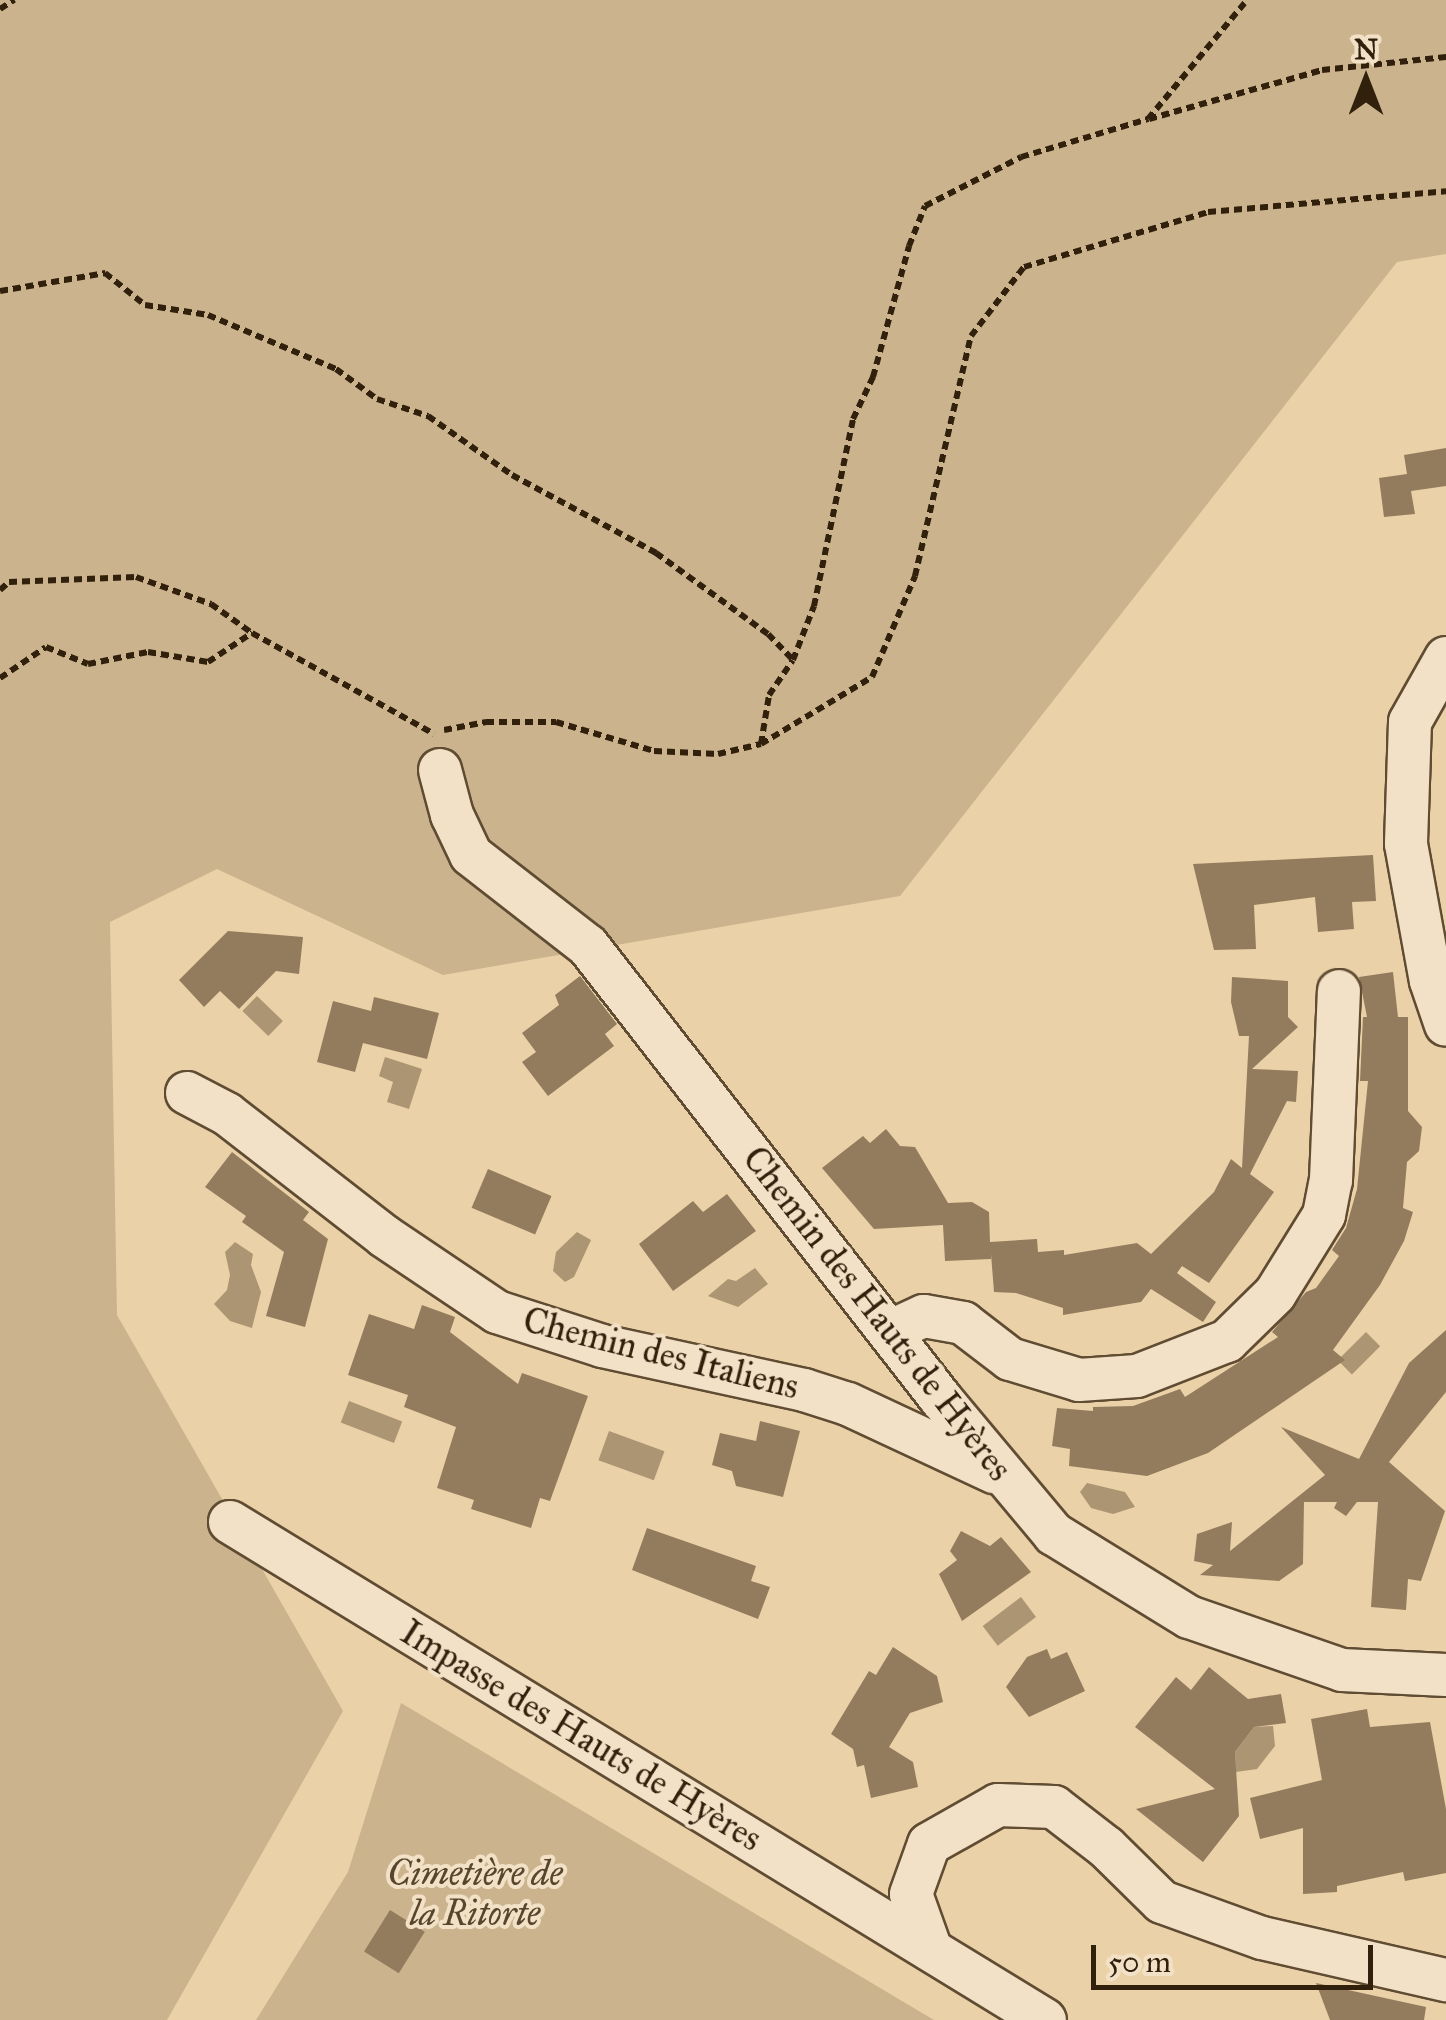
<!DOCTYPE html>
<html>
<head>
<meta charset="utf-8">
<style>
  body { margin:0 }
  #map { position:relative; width:1446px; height:2020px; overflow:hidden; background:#ebd1a7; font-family:"IM FELL Great Primer",serif }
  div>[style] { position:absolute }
  .green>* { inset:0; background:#cbb38d }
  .water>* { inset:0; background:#ac9572; transform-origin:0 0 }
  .building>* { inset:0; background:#927c5d; transform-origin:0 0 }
  .path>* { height:6px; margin-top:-3px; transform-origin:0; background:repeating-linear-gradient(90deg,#31200c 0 8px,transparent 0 13px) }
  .roads { filter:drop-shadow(2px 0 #604c33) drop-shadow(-2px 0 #604c33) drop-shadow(0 2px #604c33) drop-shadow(0 -2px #604c33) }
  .street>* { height:42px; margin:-21px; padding:0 21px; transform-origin:21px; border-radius:21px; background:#f2e1c6 }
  span { translate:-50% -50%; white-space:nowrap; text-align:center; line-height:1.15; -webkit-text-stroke:8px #f2e1c6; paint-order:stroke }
  .street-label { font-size:35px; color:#31200c }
  .park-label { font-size:35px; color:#58452c; font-style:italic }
  .north { position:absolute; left:1316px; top:30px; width:100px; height:100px; -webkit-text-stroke:8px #f2e1c6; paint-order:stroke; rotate:0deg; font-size:28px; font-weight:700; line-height:40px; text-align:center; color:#31200c }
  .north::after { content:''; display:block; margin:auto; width:35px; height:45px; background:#31200c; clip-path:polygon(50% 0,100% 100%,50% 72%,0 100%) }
  .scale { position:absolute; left:1091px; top:1945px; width:282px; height:45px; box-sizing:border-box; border:5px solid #31200c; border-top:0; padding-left:12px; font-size:30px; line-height:35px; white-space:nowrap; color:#31200c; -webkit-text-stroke:8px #f2e1c6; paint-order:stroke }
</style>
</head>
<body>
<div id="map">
  <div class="green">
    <div style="clip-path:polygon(0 0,1446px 0,1446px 254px,1397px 262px,900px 896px,443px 975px,217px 869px,110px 922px,117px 1315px,343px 1711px,167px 2020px,0 2020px)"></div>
    <div style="clip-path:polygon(401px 1703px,934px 2020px,256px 2020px,348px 1872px)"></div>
  </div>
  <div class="water">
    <div style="left:257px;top:996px;width:36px;height:21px;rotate:44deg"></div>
    <div style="clip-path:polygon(385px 1057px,422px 1069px,409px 1109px,387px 1102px,393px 1082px,379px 1076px)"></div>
    <div style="clip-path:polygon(577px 1232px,591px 1240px,574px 1277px,565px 1282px,553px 1271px,556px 1252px)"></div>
    <div style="clip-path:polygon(235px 1242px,253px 1254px,251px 1265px,261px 1292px,252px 1328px,230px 1321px,214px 1304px,227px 1290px,230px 1275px,225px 1252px)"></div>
    <div style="clip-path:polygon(755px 1268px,768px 1284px,738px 1307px,708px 1296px,728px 1279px,736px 1281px)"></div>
    <div style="left:1366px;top:1332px;width:20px;height:40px;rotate:45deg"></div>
    <div style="left:349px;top:1401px;width:57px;height:23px;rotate:21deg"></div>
    <div style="left:609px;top:1431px;width:59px;height:31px;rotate:20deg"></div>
    <div style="clip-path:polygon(1087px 1483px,1125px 1492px,1135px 1507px,1113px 1514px,1091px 1508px,1080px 1492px)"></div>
    <div style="left:1021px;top:1597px;width:25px;height:48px;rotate:53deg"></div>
    <div style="clip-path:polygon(1273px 1726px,1275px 1746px,1257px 1769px,1236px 1772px,1235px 1752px,1254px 1727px)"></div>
  </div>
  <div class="building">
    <div style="clip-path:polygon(1446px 448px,1446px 486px,1411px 491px,1415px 514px,1384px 517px,1379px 478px,1407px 474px,1404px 455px)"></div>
    <div style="clip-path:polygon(1373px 855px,1376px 901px,1352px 902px,1354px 929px,1318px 932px,1315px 897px,1254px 905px,1256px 949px,1214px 950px,1193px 864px)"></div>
    <div style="clip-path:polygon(228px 931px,303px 937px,299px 974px,276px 971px,239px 1009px,220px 991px,204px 1007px,179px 980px)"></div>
    <div style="clip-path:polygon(1393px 972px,1398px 1017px,1408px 1017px,1408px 1111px,1422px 1127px,1419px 1151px,1407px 1162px,1403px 1208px,1413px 1212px,1404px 1241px,1380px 1285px,1333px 1350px,1345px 1360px,1208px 1453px,1147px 1476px,1069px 1466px,1070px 1449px,1052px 1446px,1057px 1408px,1093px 1411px,1093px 1407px,1133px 1406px,1180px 1389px,1185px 1397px,1278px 1337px,1272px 1332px,1306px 1292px,1316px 1288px,1339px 1256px,1332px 1250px,1346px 1228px,1357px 1189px,1368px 1081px,1360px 1081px,1363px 1017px,1367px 1017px,1359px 977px)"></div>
    <div style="clip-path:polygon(580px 976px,617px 1024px,605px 1034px,614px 1046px,548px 1096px,522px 1062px,536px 1052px,522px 1033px,559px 1005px,555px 995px)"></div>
    <div style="clip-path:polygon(1232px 977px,1288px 981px,1288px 1017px,1298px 1027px,1252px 1069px,1298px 1071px,1296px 1102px,1287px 1101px,1250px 1174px,1274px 1192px,1209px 1283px,1182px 1266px,1177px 1273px,1216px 1302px,1203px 1322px,1151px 1289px,1141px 1302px,1063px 1315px,1063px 1308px,1016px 1293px,994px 1292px,991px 1254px,991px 1259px,945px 1261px,943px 1225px,874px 1229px,822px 1168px,863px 1136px,870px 1143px,886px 1129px,900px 1146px,915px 1147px,948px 1203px,972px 1202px,989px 1212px,990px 1242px,1037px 1239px,1038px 1252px,1064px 1250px,1064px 1255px,1137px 1243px,1151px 1254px,1214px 1192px,1231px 1159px,1242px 1168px,1249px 1036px,1239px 1036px,1231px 1002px)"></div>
    <div style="clip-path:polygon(374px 997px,439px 1013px,427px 1059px,363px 1043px,355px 1072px,317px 1062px,333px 1001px,371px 1011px)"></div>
    <div style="clip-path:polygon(232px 1152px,309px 1212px,303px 1220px,328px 1239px,305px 1327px,266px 1316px,284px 1252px,242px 1222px,246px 1216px,205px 1187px)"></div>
    <div style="left:488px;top:1169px;width:69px;height:42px;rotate:23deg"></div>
    <div style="clip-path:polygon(727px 1194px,756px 1231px,673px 1291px,639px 1244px,693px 1201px,703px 1212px)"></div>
    <div style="clip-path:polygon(422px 1305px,455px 1317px,450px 1332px,518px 1384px,522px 1373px,588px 1396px,550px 1501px,540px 1498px,531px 1528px,471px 1509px,474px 1500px,437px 1488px,456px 1427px,404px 1407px,408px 1395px,348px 1375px,369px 1314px,414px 1329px)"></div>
    <div style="clip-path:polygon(1446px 1330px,1446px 1392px,1389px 1462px,1445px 1511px,1421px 1581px,1408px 1579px,1406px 1610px,1371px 1607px,1378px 1502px,1357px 1502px,1346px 1516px,1334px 1508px,1337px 1502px,1304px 1502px,1303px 1564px,1279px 1581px,1200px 1575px,1213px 1565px,1194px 1561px,1197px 1534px,1232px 1522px,1230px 1551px,1325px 1475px,1281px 1427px,1359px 1459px,1409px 1363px)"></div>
    <div style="clip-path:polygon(760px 1421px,800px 1431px,783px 1497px,736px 1486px,732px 1471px,712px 1465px,720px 1433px,756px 1441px)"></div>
    <div style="clip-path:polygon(647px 1528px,756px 1566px,751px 1581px,770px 1587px,758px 1619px,632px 1570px)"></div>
    <div style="clip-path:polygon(961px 1531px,990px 1546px,1001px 1537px,1031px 1572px,962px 1621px,939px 1574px,957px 1560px,950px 1551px)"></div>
    <div style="clip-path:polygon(893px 1647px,937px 1676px,943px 1702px,910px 1713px,889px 1747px,913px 1762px,918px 1787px,871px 1798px,864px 1765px,857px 1767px,853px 1749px,831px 1734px,869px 1671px,876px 1675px)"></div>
    <div style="clip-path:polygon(1047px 1649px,1051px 1659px,1067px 1652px,1085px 1691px,1029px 1717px,1006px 1687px,1027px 1657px)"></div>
    <div style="clip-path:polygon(1209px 1667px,1248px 1699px,1281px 1694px,1286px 1723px,1254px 1727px,1235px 1752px,1239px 1816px,1203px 1862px,1136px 1809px,1215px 1789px,1135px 1727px,1176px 1677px,1191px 1690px)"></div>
    <div style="clip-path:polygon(1367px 1709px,1370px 1727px,1430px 1722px,1446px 1809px,1446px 1873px,1405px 1881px,1403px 1872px,1337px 1886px,1337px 1892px,1303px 1894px,1303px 1828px,1260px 1839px,1250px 1798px,1322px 1780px,1311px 1719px)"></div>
    <div style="left:390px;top:1910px;width:41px;height:49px;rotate:32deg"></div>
    <div style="clip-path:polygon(1316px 1983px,1426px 2007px,1424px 2020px,1330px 2020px)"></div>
  </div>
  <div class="path">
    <div style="left:0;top:9px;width:17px;rotate:-33deg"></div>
    <div style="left:1149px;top:119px;width:180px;rotate:-15.8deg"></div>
    <div style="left:1322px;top:70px;width:125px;rotate:-6deg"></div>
    <div style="left:0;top:291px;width:107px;rotate:-9.7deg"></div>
    <div style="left:105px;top:273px;width:51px;rotate:38.7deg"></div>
    <div style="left:145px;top:305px;width:64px;rotate:9deg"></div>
    <div style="left:208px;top:315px;width:139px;rotate:22.9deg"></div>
    <div style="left:336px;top:369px;width:51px;rotate:36.2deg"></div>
    <div style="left:377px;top:399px;width:54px;rotate:18.4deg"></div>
    <div style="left:428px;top:416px;width:103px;rotate:35.1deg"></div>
    <div style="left:512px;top:475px;width:164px;rotate:28.4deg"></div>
    <div style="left:656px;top:553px;width:138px;rotate:35.9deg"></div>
    <div style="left:768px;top:634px;width:36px;rotate:46deg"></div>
    <div style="left:0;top:590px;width:12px;rotate:-42deg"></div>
    <div style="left:9px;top:582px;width:127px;rotate:-2.3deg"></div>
    <div style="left:136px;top:577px;width:80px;rotate:19.8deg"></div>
    <div style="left:211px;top:604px;width:50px;rotate:35.3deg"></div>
    <div style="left:252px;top:633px;width:208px;rotate:29deg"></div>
    <div style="left:0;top:678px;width:55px;rotate:-34deg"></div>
    <div style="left:46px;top:647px;width:45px;rotate:22deg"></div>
    <div style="left:88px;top:664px;width:61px;rotate:-11.3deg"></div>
    <div style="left:148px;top:652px;width:61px;rotate:9.5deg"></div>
    <div style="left:208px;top:662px;width:53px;rotate:-33.4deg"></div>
    <div style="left:444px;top:730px;width:43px;rotate:-10.8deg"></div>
    <div style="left:486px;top:722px;width:70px"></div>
    <div style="left:556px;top:722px;width:102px;rotate:16.5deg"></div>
    <div style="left:654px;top:751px;width:64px;rotate:2.7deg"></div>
    <div style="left:718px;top:754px;width:44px;rotate:-13.1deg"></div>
    <div style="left:761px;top:744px;width:130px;rotate:-31.1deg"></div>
    <div style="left:872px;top:677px;width:110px;rotate:-66.9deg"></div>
    <div style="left:915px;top:576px;width:246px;rotate:-76.9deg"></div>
    <div style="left:971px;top:336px;width:87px;rotate:-52.5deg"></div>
    <div style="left:1024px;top:267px;width:192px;rotate:-16.6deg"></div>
    <div style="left:1208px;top:212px;width:239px;rotate:-5deg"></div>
    <div style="left:761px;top:744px;width:50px;rotate:-80.7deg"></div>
    <div style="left:769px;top:695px;width:42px;rotate:-55.6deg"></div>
    <div style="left:793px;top:660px;width:58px;rotate:-68.7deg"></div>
    <div style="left:814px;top:606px;width:191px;rotate:-78.2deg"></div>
    <div style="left:853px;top:419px;width:47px;rotate:-64.5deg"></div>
    <div style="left:873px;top:377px;width:136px;rotate:-74.6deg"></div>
    <div style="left:909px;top:246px;width:43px;rotate:-68.2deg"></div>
    <div style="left:925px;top:206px;width:108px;rotate:-27deg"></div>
    <div style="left:1021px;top:157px;width:133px;rotate:-16.7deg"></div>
    <div style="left:1148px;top:119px;width:155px;rotate:-50.2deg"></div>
  </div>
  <div class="roads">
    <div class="street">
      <div style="left:1446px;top:658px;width:73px;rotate:119.4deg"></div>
      <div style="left:1410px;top:722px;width:122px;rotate:91.9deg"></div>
      <div style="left:1406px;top:844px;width:139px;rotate:79.7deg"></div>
      <div style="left:1431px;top:981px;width:46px;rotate:71.2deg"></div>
      <div style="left:440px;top:770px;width:47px;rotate:75.1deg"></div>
      <div style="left:452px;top:815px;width:44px;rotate:64.6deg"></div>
      <div style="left:471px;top:855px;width:148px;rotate:37.9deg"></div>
      <div style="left:588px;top:946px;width:574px;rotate:52.07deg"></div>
      <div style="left:941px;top:1399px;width:176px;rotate:50.1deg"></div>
      <div style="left:1054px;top:1534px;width:158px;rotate:31.6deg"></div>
      <div style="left:1189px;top:1617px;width:162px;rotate:19.1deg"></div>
      <div style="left:1342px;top:1670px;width:104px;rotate:2.8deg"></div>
      <div style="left:187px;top:1093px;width:45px;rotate:27.7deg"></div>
      <div style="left:227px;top:1114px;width:199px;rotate:37.8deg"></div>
      <div style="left:384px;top:1236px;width:136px;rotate:33.9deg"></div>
      <div style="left:497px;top:1312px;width:110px;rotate:17.9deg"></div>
      <div style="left:602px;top:1346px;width:207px;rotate:12.3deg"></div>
      <div style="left:804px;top:1390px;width:46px;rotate:17.7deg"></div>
      <div style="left:848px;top:1404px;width:161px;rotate:25deg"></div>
      <div style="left:889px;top:1332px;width:38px;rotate:-25deg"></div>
      <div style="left:924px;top:1316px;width:40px;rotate:10deg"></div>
      <div style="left:963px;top:1323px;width:59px;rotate:37.5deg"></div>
      <div style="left:1010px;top:1359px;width:72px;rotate:16.9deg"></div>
      <div style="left:1079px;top:1380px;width:58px;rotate:-3.9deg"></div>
      <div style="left:1137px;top:1376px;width:97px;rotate:-21.3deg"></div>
      <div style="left:1227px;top:1341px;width:67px;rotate:-44.4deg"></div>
      <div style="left:1275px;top:1294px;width:93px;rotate:-58.2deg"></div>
      <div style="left:1324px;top:1215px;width:36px;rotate:-79deg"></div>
      <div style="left:1331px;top:1180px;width:189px;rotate:-87.6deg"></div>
      <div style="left:230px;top:1522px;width:955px;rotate:31.43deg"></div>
      <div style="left:931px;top:1950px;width:59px;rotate:-109.7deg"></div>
      <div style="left:911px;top:1894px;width:53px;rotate:-70.2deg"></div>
      <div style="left:929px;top:1844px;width:79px;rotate:-29.5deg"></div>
      <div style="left:998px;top:1805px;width:56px;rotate:2deg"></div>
      <div style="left:1054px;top:1807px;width:66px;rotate:37.6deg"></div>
      <div style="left:1106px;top:1847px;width:78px;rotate:44.5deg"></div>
      <div style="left:1162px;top:1902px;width:106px;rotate:19.8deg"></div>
      <div style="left:1262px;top:1938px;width:189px;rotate:12.9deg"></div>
    </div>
  </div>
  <div class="street-label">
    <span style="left:877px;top:1314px;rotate:52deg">Chemin des Hauts de Hyères</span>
    <span style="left:661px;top:1354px;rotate:14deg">Chemin des Italiens</span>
    <span style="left:581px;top:1736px;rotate:31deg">Impasse des Hauts de Hyères</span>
  </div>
  <div class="park-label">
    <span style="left:475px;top:1894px">Cimetière de<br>la Ritorte</span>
  </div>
  <div class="north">N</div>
  <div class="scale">50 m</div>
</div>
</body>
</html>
